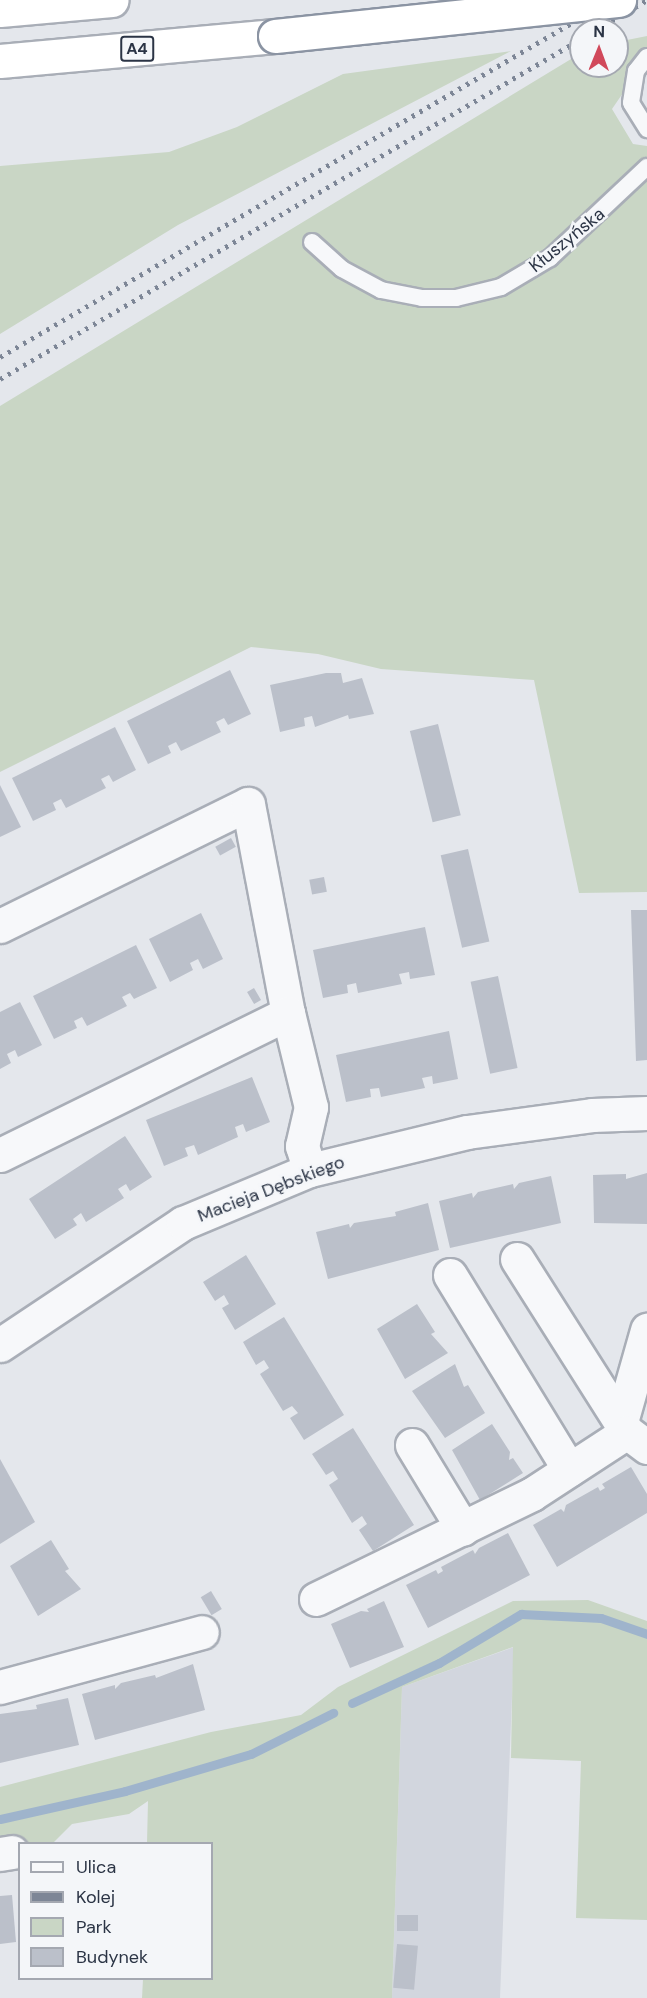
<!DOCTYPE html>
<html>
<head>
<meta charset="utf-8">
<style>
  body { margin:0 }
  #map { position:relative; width:647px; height:1998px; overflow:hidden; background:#e4e7ec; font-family:"DM Sans",sans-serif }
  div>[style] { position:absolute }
  .built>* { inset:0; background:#d2d6de }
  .green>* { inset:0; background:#c9d6c5 }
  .stream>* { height:9px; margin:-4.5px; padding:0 4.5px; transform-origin:4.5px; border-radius:4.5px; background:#9fb4cc }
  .building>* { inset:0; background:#bbc0ca; transform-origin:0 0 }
  .roads { filter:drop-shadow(2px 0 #a9aeb7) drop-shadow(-2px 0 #a9aeb7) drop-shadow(0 2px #a9aeb7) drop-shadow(0 -2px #a9aeb7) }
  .service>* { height:16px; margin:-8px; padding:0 8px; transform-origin:8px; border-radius:8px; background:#f7f8fa }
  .minor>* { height:33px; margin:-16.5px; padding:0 16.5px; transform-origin:16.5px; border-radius:16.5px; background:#f7f8fa }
  .motorway>* { height:33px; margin:-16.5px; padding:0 16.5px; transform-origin:16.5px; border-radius:16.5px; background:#fff }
  .rail>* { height:4.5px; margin-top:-2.25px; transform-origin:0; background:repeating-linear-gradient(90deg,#7d8696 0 3px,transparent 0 9px) }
  .bridges { filter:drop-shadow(2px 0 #8b94a3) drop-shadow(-2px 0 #8b94a3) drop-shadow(0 2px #8b94a3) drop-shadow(0 -2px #8b94a3) }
  .motorway-bridge>* { height:33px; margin:-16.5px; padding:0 16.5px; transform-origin:16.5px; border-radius:16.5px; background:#fff }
  span { translate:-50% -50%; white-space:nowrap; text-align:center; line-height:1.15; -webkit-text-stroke:5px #f4f6f9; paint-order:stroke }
  .shield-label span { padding:2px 4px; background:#f4f6f9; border:2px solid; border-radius:4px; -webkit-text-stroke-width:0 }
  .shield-label { font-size:16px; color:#2b3445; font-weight:700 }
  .street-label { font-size:18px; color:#2b3445 }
  .legend { position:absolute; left:18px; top:1842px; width:195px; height:138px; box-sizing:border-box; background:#f4f6f9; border:2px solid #a4a8b1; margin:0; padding:8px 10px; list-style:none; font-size:18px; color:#2b3445 }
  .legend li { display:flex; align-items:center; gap:12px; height:30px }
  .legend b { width:30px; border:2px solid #a4a8b1 }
  .north { position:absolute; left:569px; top:18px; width:60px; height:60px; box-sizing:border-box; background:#f4f6f9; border:2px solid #a4a8b1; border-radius:50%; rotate:1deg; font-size:16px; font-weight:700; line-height:24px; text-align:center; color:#2b3445 }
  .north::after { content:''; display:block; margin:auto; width:21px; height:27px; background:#d1495b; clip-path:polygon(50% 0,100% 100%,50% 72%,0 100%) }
</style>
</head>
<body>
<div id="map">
  <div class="built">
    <div style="clip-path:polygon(514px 1647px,500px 1998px,392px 1998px,402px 1687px)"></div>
  </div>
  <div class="green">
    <div style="clip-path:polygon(647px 36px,647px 58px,612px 109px,633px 144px,647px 146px,647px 892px,579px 893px,534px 680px,381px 669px,318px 654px,251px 647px,0 772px,0 406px,581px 53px,581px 66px,617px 66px,617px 42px)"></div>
    <div style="clip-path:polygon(511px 51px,178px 225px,0 334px,0 166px,169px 152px,237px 127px,343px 74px)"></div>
    <div style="clip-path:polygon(588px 1600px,647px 1621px,647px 1920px,576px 1918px,581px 1761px,511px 1758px,513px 1647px,402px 1687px,392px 1998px,142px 1998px,143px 1979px,212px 1978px,212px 1844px,147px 1843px,148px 1801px,129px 1814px,72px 1824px,53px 1843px,0 1847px,0 1787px,211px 1732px,301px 1715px,338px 1687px,513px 1601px)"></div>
  </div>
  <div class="stream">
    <div style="left:352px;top:1703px;width:96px;rotate:-24.7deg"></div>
    <div style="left:439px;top:1663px;width:96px;rotate:-30.9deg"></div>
    <div style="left:521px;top:1614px;width:80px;rotate:2.9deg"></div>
    <div style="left:601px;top:1618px;width:49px;rotate:19.2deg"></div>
    <div style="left:0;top:1819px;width:128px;rotate:-12.6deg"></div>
    <div style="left:125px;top:1791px;width:131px;rotate:-16.4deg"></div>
    <div style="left:251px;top:1754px;width:92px;rotate:-26.6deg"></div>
  </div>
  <div class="building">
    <div style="clip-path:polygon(230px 670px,251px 714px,228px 725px,224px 718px,216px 722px,221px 732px,181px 751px,176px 742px,168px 746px,171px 753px,148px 764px,127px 721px)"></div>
    <div style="clip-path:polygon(326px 673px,341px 673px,343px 683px,362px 678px,374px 714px,349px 719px,348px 715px,315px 727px,312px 716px,304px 718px,305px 726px,280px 732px,270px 685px)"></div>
    <div style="left:438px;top:724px;width:94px;height:29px;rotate:76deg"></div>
    <div style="clip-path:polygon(115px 727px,136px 770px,113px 782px,109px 775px,101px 779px,106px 788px,66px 808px,61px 799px,53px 803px,56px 810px,33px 821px,12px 778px)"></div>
    <div style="clip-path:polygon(0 785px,21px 827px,0 837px)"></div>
    <div style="left:231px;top:838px;width:10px;height:18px;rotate:61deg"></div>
    <div style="left:468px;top:849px;width:95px;height:28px;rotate:77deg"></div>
    <div style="left:324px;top:877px;width:15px;height:15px;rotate:79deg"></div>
    <div style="clip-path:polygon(631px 910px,647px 910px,647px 1060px,636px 1061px)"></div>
    <div style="clip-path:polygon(201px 913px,223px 959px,203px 969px,198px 959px,190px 963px,193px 970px,170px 982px,149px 939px)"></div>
    <div style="clip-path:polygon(425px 927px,435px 975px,410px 979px,409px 972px,399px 974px,402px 984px,358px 993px,356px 983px,347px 985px,348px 993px,323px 998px,313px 950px)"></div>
    <div style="clip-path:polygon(136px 945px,157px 988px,134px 999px,130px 993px,122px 997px,127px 1006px,87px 1026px,82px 1017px,74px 1021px,77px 1028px,54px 1039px,33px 996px)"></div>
    <div style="left:498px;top:976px;width:94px;height:28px;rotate:78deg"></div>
    <div style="left:254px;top:988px;width:14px;height:8px;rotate:60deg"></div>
    <div style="clip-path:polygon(20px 1002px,42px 1045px,18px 1057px,15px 1050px,7px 1054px,11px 1063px,0 1069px,0 1012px)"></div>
    <div style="clip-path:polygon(449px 1031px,458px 1079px,433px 1084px,432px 1076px,422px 1078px,425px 1088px,381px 1097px,379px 1088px,370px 1089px,371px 1097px,346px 1102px,336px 1055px)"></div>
    <div style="clip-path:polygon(252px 1077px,270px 1122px,246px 1132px,243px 1124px,235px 1127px,238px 1137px,198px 1155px,194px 1145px,185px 1148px,188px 1156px,164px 1166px,146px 1120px)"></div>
    <div style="clip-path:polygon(125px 1136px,152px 1177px,130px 1191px,126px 1184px,118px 1189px,124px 1198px,86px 1222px,81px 1213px,73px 1219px,77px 1225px,55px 1239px,29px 1199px)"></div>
    <div style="clip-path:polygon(647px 1173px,647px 1224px,594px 1223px,593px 1175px,626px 1174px,626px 1179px)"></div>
    <div style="clip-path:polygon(551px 1176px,561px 1223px,450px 1248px,439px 1201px,472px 1193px,473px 1198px,478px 1192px,513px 1184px,514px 1189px,519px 1183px)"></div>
    <div style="clip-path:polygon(428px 1203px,439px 1250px,328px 1279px,316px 1232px,349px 1224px,350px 1228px,354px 1223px,396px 1216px,395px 1212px)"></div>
    <div style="clip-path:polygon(246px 1255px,276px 1304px,235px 1330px,222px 1308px,229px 1304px,224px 1295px,215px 1301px,203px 1282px)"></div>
    <div style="clip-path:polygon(417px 1304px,435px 1332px,431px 1334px,448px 1353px,405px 1379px,377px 1329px)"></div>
    <div style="clip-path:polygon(284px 1317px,344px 1415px,304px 1440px,290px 1418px,298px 1413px,292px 1406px,283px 1411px,260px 1374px,269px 1368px,264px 1360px,256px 1365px,243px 1342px)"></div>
    <div style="clip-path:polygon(455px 1364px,464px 1387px,468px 1385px,485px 1413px,445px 1438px,412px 1391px)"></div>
    <div style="clip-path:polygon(492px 1424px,510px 1452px,509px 1460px,513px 1458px,523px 1473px,480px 1500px,452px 1450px)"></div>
    <div style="clip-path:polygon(353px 1428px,414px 1525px,373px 1551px,359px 1530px,367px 1524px,362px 1516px,352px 1523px,329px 1485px,338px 1479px,333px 1471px,326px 1475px,312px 1454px)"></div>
    <div style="clip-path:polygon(0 1459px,35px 1522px,0 1544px)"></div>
    <div style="clip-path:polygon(631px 1467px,647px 1494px,647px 1513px,557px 1567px,533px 1525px,561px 1509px,564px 1512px,566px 1505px,598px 1487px,600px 1491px,605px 1488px,602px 1484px)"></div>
    <div style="clip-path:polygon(508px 1533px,530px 1575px,428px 1628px,406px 1585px,436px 1570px,438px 1574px,443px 1571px,441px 1567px,473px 1550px,475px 1554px,479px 1548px)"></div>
    <div style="clip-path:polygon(51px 1540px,69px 1569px,65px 1571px,81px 1589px,38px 1616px,10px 1566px)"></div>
    <div style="left:211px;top:1591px;width:21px;height:12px;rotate:59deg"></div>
    <div style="clip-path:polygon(384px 1601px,404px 1647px,350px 1668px,331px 1624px,361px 1611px,369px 1612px,367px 1609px)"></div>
    <div style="clip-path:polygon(193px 1664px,205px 1710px,95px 1740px,82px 1694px,115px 1685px,115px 1689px,121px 1683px,155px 1675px,156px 1678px)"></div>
    <div style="clip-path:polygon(68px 1698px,79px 1745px,0 1763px,0 1714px,37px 1709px,36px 1705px)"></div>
    <div style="clip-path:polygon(12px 1895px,16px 1942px,0 1944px,0 1896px)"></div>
    <div style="left:397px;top:1915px;width:21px;height:16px"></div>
    <div style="left:397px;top:1944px;width:21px;height:44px;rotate:5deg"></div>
  </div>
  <div class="roads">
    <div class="service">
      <div style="left:647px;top:57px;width:18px;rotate:128deg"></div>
      <div style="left:636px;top:71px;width:32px;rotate:99deg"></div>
      <div style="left:631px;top:103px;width:31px;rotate:58deg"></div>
      <div style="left:312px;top:242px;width:40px;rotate:42deg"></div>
      <div style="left:342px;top:269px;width:44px;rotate:28.3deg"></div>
      <div style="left:381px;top:290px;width:42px;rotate:11deg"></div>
      <div style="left:422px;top:298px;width:34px"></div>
      <div style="left:456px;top:298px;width:46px;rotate:-13.7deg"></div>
      <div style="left:501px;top:287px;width:57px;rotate:-30.6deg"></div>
      <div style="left:550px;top:258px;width:133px;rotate:-43.2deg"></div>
    </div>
    <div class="minor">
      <div style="left:0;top:926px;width:276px;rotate:-26.2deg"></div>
      <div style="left:248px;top:804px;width:213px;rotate:79.2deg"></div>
      <div style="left:0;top:1155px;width:321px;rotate:-26.2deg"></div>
      <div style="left:288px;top:1013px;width:97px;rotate:76.3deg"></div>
      <div style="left:311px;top:1107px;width:40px;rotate:103deg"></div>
      <div style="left:302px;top:1146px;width:25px;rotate:72deg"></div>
      <div style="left:517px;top:1259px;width:205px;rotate:57.6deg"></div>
      <div style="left:450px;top:1275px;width:228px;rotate:58.5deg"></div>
      <div style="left:0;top:1345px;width:220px;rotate:-33.7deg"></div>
      <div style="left:183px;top:1223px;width:138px;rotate:-22.7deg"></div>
      <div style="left:310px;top:1170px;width:162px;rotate:-13.6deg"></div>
      <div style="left:467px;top:1132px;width:126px;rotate:-7.7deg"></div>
      <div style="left:592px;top:1115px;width:55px;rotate:-2.1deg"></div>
      <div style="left:621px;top:1422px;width:96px;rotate:-74.2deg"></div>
      <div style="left:412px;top:1445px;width:98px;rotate:58.7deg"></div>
      <div style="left:316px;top:1599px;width:240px;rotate:-25.9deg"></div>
      <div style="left:532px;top:1494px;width:113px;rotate:-33.1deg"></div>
      <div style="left:627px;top:1432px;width:25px;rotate:37deg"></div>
      <div style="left:0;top:1687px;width:209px;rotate:-15.2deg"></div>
      <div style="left:0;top:1854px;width:12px;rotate:-9deg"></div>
    </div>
    <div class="motorway">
      <div style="left:0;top:10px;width:112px;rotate:-5.1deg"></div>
      <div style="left:0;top:61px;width:276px;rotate:-5.2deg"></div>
    </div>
  </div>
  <div class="rail">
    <div style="left:596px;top:30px;width:59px;rotate:-30.5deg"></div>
    <div style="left:0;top:357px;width:708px;rotate:-30.3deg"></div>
    <div style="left:0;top:379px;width:673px;rotate:-30.34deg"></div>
  </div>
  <div class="bridges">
    <div class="motorway-bridge">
      <div style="left:275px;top:36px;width:346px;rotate:-6deg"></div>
    </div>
  </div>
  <div class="shield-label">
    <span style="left:137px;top:49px">A4</span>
  </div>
  <div class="street-label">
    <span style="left:567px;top:240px;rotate:-39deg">Kłuszyńska</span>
    <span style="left:271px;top:1189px;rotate:-21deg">Macieja Dębskiego</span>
  </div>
  <ul class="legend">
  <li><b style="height:8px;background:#f7f8fa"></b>Ulica</li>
  <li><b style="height:8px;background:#7d8696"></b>Kolej</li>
  <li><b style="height:16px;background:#c9d6c5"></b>Park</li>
  <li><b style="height:16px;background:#bbc0ca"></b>Budynek</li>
  </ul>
  <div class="north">N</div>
</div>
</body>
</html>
